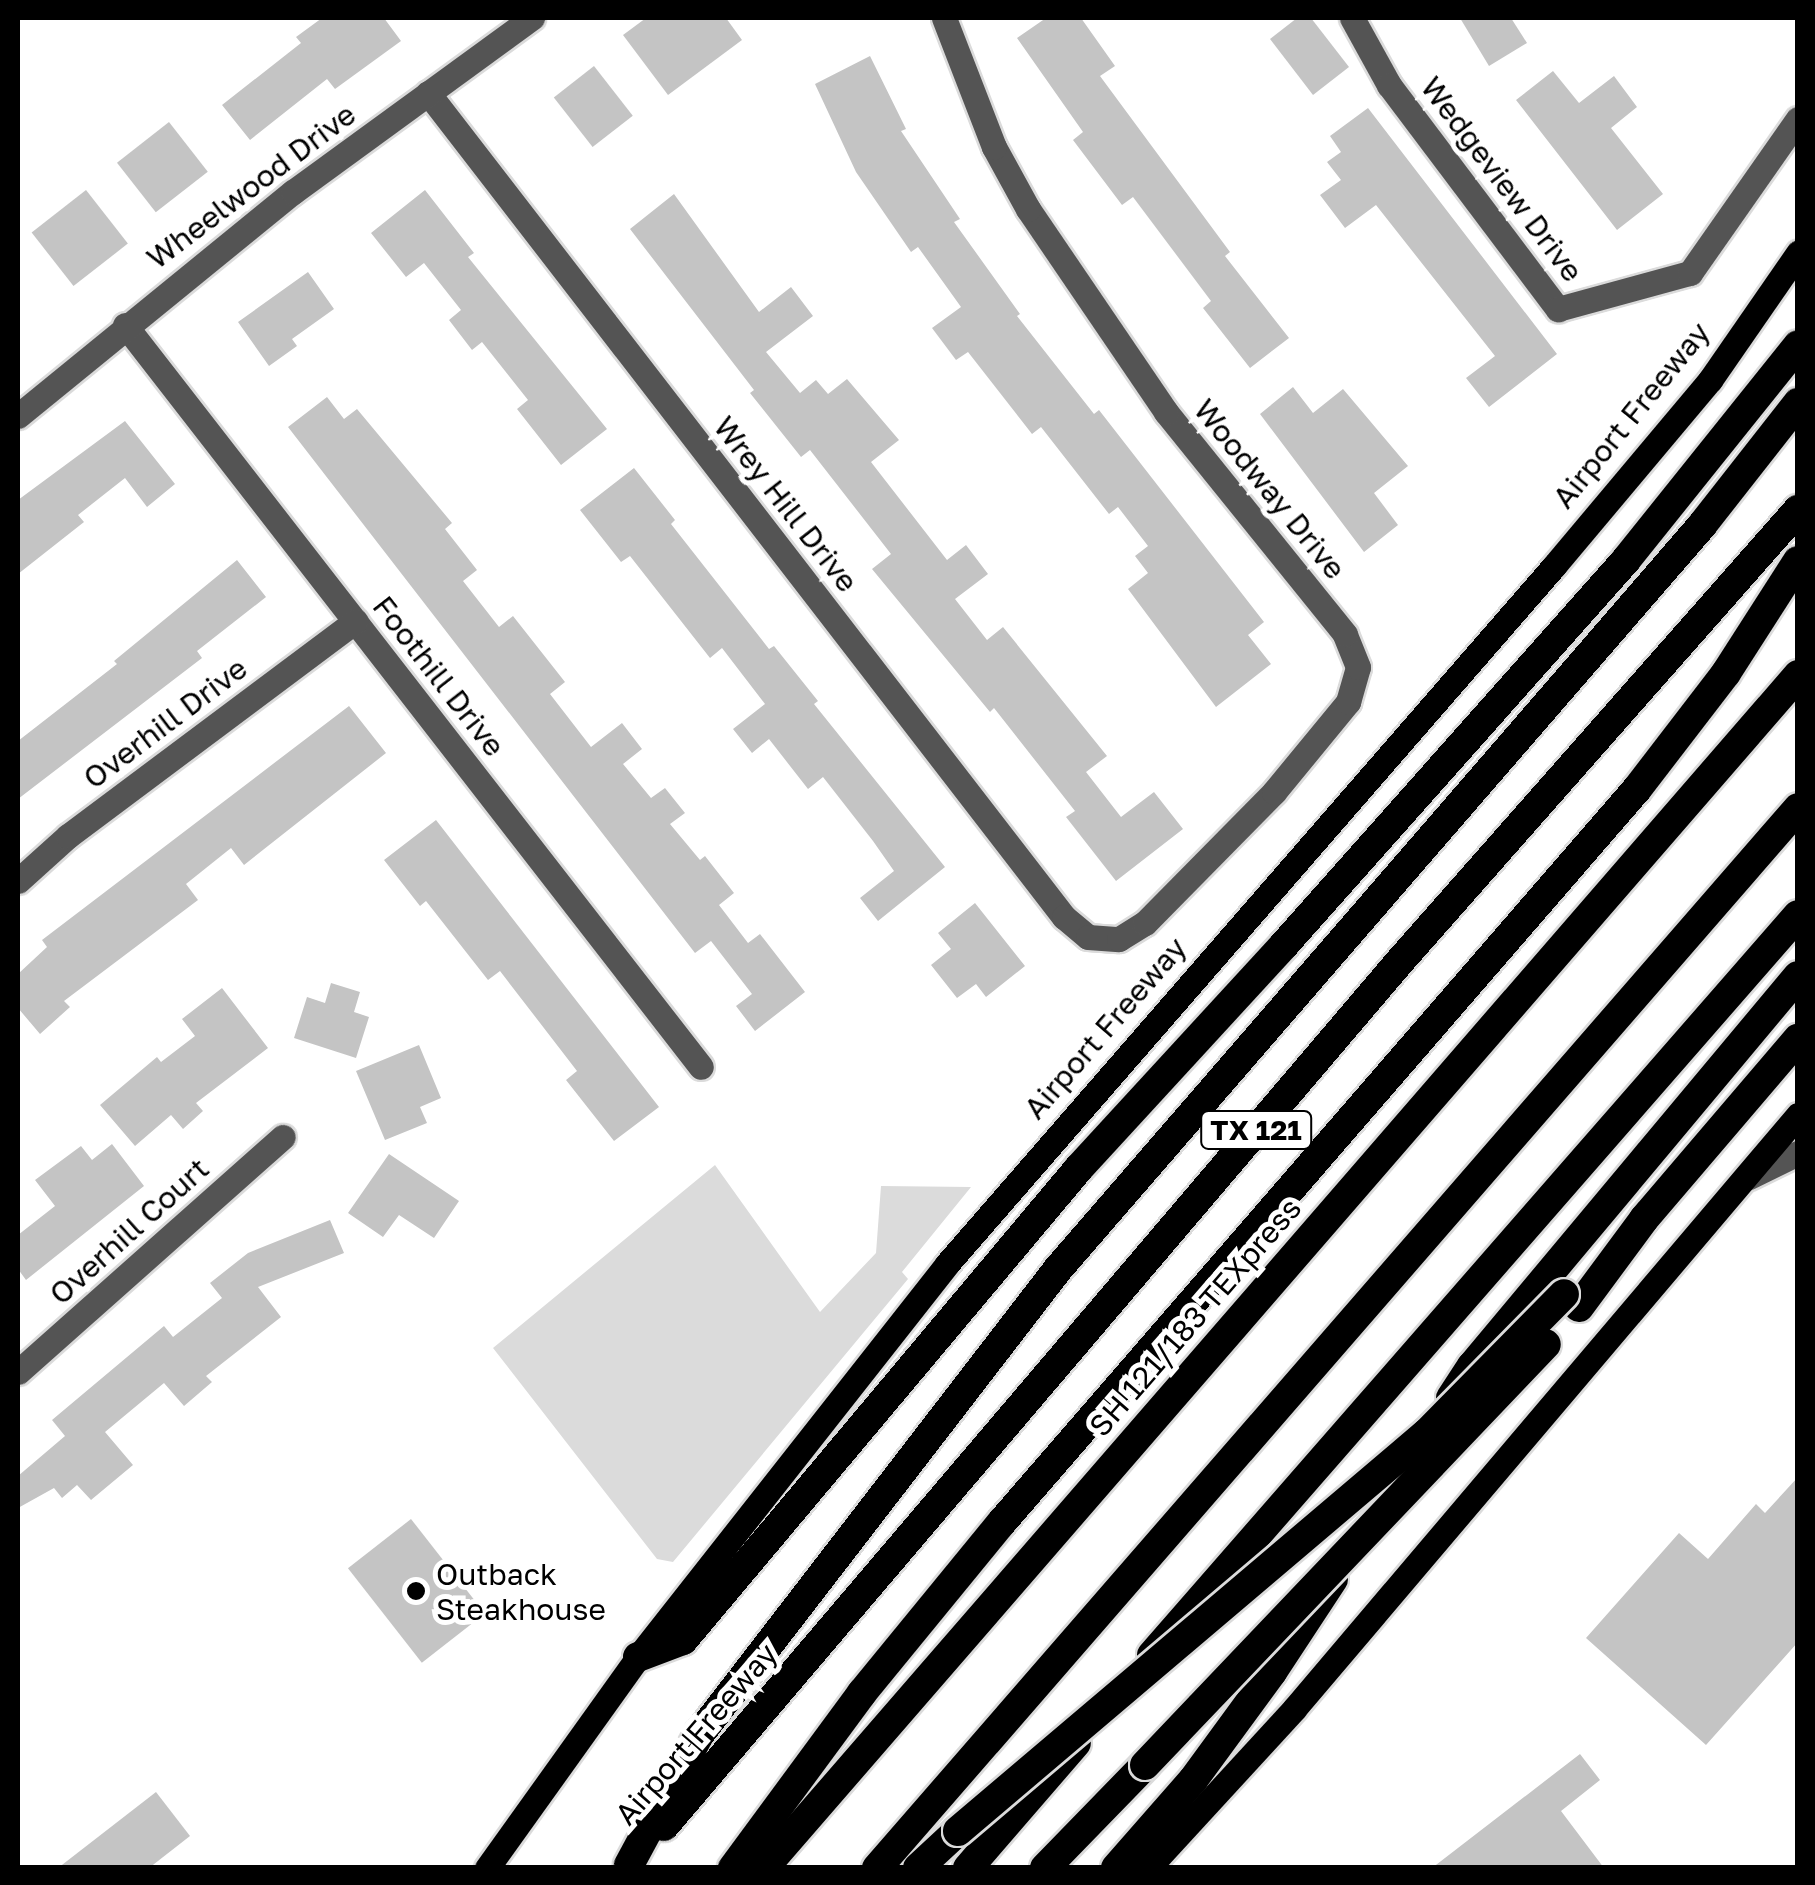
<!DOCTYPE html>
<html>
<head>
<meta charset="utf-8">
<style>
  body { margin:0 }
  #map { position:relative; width:1815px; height:1885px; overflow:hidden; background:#fff; font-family:"Golos Text",sans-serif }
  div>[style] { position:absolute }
  .green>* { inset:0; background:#dbdbdb }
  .building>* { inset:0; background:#c4c4c4; transform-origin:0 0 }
  .roads { filter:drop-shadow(2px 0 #dbdbdb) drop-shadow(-2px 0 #dbdbdb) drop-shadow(0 2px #dbdbdb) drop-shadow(0 -2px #dbdbdb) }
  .minor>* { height:25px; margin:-12.5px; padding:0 12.5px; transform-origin:12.5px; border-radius:12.5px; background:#545454 }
  .major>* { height:25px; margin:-12.5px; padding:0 12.5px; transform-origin:12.5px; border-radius:12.5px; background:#000 }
  .highway>* { height:30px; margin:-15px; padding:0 15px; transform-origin:15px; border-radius:15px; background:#000 }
  .bridges { filter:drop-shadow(2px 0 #dbdbdb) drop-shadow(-2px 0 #dbdbdb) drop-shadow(0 2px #dbdbdb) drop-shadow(0 -2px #dbdbdb) }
  .highway-bridge>* { height:30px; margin:-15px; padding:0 15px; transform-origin:15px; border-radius:15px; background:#000 }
  .dots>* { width:28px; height:28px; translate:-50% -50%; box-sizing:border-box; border:5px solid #fff; border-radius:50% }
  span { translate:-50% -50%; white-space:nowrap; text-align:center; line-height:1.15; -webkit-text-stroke:10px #fff; paint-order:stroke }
  .shield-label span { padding:2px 8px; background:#fff; border:2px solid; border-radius:8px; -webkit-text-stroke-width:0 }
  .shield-label { font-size:28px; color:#000; font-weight:700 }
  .street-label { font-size:30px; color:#000 }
  .poi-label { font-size:30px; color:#000 }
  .left { translate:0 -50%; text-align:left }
  .frame { position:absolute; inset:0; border:20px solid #000; pointer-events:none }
</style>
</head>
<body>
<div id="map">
  <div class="green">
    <div style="clip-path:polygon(715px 1165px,820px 1312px,876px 1253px,881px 1186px,971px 1187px,902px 1272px,908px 1279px,673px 1562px,657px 1559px,493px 1348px)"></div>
  </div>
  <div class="building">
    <div style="clip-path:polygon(322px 18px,384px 18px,401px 41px,335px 89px,327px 79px,250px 140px,222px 105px,301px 43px,296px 37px)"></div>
    <div style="clip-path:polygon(646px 18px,726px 18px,742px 40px,668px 95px,623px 35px)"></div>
    <div style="clip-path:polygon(1046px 18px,1081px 18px,1115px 66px,1100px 76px,1230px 252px,1225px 256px,1289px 338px,1250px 368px,1203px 308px,1211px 301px,1133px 197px,1122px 205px,1073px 140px,1083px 132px,1017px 38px)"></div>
    <div style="clip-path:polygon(1297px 18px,1311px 18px,1349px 67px,1313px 95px,1270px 39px)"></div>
    <div style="clip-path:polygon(1460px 18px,1511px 18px,1527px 43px,1489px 66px)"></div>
    <div style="clip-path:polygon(870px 56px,906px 129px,901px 131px,960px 219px,954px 222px,1020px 314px,1017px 316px,1094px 414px,1099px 410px,1264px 622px,1248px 635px,1271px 664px,1216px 707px,1128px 589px,1148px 573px,1135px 556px,1148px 546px,1118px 507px,1109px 514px,1041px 427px,1032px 434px,968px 352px,956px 360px,932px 328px,961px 307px,918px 247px,911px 252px,856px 172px,815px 84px)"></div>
    <div style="left:594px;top:66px;width:63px;height:51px;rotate:52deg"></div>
    <div style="clip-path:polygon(1553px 71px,1579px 103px,1614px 76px,1637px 107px,1611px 128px,1663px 194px,1617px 230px,1516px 100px)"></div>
    <div style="clip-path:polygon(1368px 108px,1557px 354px,1489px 407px,1466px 378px,1495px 356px,1376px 205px,1345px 228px,1320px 195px,1341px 180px,1327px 162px,1341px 152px,1330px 136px)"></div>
    <div style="left:169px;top:122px;width:63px;height:66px;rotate:52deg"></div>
    <div style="left:86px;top:190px;width:68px;height:69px;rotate:52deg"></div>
    <div style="clip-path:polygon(425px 190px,474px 253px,468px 257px,607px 429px,561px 465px,517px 409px,528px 400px,482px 342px,472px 350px,449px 320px,461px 310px,424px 263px,406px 277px,371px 233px)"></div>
    <div style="clip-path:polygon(674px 194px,759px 312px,791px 287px,813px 316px,766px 352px,800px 393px,816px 380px,828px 394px,847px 379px,899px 440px,871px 462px,947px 560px,966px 545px,988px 574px,955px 599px,987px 640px,1003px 627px,1107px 756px,1086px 772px,1121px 817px,1154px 792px,1183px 829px,1116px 881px,1066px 817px,1075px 811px,994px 708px,990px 712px,872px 569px,891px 554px,810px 450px,801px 457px,750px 393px,754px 390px,630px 229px)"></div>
    <div style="clip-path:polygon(308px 272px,334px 309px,292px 339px,297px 346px,269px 366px,238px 322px)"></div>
    <div style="clip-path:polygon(1293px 387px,1313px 413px,1343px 389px,1408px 466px,1374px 493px,1398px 525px,1364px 552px,1260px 414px)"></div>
    <div style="clip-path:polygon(327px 397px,344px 419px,357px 409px,452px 523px,445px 529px,477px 570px,463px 581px,499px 627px,513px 616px,565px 682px,550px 694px,591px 747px,622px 723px,642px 749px,623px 764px,651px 798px,665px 788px,685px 813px,670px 824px,700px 860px,705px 856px,734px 893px,719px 905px,748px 943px,760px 934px,805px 992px,755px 1031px,736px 1006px,752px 994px,711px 941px,695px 953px,288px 427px)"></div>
    <div style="clip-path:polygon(125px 421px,175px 484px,147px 507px,125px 478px,78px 515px,84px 522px,18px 574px,18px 500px)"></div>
    <div style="clip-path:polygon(634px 468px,675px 520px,671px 524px,769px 649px,774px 646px,818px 701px,814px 704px,945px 867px,878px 921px,860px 898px,894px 871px,873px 841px,823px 777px,808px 789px,769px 739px,752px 753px,733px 729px,765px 704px,722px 648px,710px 658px,630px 556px,621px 562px,580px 510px)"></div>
    <div style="clip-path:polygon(237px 560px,266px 597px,197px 651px,202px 658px,18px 799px,18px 741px,117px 664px,114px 661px)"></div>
    <div style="clip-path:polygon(349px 706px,386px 753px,244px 865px,231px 848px,186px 884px,198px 900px,64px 1001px,70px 1007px,40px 1034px,18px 1008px,18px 974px,47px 947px,42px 940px)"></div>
    <div style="clip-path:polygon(436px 820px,659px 1107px,614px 1141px,566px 1080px,577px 1071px,500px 971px,488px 980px,426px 901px,420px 906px,384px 860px)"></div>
    <div style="clip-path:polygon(975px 903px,1025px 966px,986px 997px,976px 984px,957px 998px,931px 965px,951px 949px,938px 933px)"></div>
    <div style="clip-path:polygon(331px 983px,360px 992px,354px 1012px,369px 1017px,356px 1058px,294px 1038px,307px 997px,325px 1003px)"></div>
    <div style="clip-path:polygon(222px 988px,268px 1048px,196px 1103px,203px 1111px,183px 1129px,171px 1115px,135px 1146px,100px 1105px,157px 1057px,161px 1062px,195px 1036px,182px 1019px)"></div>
    <div style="clip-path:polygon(419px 1045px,441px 1098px,420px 1107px,427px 1123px,385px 1140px,356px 1071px)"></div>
    <div style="clip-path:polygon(112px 1144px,144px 1186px,26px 1280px,18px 1269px,18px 1235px,55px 1206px,35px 1180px,81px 1146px,92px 1160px)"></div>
    <div style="clip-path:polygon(389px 1154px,459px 1201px,434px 1238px,399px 1215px,383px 1237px,348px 1213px)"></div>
    <div style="clip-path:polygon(330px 1220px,344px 1253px,258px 1287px,281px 1317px,206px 1376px,212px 1382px,184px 1406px,164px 1383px,105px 1432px,133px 1465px,91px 1500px,77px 1485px,62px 1498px,54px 1488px,18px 1508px,18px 1476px,65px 1436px,52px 1420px,164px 1326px,173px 1337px,222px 1298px,210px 1283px,248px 1253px)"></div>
    <div style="clip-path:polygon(1798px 1477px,1798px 1642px,1706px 1745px,1586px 1638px,1679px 1533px,1708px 1559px,1756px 1504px,1765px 1513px)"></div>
    <div style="left:411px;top:1519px;width:120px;height:80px;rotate:52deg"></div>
    <div style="clip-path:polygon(1580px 1754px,1600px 1780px,1561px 1811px,1604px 1868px,1432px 1868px)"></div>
    <div style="clip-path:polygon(156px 1792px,190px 1836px,149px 1868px,58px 1868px)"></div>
  </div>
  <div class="roads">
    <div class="minor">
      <div style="left:1352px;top:18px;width:77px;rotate:61.1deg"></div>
      <div style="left:1389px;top:85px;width:281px;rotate:53deg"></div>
      <div style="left:1558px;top:309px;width:137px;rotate:-15.3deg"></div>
      <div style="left:1690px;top:273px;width:188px;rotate:-55deg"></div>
      <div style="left:428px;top:93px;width:1041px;rotate:52.34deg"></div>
      <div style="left:1064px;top:917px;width:31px;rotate:40deg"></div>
      <div style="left:1088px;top:937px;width:31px;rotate:4deg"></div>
      <div style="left:1119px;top:939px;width:31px;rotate:-32deg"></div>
      <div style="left:1145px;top:923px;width:184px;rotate:-45.4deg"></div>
      <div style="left:1274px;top:792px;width:117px;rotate:-50.6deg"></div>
      <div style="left:1348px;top:702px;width:36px;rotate:-74deg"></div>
      <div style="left:1358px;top:667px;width:35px;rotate:-112deg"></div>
      <div style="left:1345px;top:634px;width:285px;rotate:-128.9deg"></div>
      <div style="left:1166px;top:412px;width:245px;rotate:-124.2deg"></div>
      <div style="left:1028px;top:209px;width:71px;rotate:-118.7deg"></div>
      <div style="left:994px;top:147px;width:138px;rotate:-111.2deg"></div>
      <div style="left:125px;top:325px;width:939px;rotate:52.18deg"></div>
      <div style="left:18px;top:416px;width:355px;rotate:-39.2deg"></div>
      <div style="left:293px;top:192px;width:296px;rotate:-36.1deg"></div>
      <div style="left:18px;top:881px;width:67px;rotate:-42deg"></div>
      <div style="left:68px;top:836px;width:359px;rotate:-36.8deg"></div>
      <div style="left:1749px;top:1177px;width:55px;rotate:-26.1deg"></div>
      <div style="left:18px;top:1372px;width:354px;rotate:-41.6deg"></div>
    </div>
    <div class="major">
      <div style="left:487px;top:1868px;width:259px;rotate:-54.4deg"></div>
      <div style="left:638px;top:1657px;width:500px;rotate:-51.8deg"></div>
      <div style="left:947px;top:1264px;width:925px;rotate:-48.99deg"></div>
      <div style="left:1554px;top:566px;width:243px;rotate:-50deg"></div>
      <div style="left:1710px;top:380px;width:155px;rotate:-55.3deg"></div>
      <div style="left:1148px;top:1868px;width:216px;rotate:-47.4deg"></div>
      <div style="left:1294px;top:1709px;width:779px;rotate:-49.69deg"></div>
    </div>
    <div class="highway">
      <div style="left:1579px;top:1307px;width:109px;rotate:-53.5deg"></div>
      <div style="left:1644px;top:1219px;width:237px;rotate:-49.5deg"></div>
      <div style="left:1451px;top:1398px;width:38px;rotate:-57deg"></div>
      <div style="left:1472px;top:1366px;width:508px;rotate:-50.11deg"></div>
      <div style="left:1152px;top:1655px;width:982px;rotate:-48.88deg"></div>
      <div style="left:638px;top:1657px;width:48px;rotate:-20.7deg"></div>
      <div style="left:683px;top:1640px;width:616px;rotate:-50deg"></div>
      <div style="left:1079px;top:1168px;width:303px;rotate:-47.4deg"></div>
      <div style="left:1284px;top:945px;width:515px;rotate:-48.38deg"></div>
      <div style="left:1626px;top:560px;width:275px;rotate:-51.3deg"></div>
      <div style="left:664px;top:1826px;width:1139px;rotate:-49.6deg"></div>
      <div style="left:1402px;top:959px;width:599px;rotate:-48.59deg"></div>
      <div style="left:629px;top:1865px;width:148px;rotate:-61.7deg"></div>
      <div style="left:699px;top:1735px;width:588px;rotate:-52.39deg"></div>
      <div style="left:1058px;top:1269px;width:985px;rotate:-49.11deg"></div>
      <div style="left:1703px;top:524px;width:154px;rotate:-51.9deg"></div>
      <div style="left:733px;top:1868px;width:217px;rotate:-53.6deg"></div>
      <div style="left:862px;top:1693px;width:221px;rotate:-50.7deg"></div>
      <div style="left:1002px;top:1522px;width:970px;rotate:-49.1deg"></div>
      <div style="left:1637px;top:789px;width:146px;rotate:-52.5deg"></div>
      <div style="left:1726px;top:673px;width:133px;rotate:-57.3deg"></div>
      <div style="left:764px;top:1868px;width:1579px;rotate:-49.08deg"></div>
      <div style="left:877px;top:1868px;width:1404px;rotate:-49.01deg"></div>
      <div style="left:918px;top:1868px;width:54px;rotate:-42.8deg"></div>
      <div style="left:968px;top:1868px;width:165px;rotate:-49.2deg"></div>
      <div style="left:1045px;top:1868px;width:144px;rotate:-45.8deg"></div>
      <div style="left:1116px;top:1868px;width:117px;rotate:-48.8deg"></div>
      <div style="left:1193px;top:1780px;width:134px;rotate:-53.8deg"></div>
      <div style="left:1272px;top:1672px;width:111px;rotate:-56.7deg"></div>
    </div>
  </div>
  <div class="bridges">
    <div class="highway-bridge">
      <div style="left:1145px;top:1765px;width:581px;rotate:-46.39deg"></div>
      <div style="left:958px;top:1831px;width:615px;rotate:-40.32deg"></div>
      <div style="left:1427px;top:1433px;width:195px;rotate:-45.4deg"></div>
    </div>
  </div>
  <div class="dots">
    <div style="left:416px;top:1591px;background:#000"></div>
  </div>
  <div class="shield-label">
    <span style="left:1256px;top:1130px">TX 121</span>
  </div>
  <div class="street-label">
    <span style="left:1502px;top:179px;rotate:53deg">Wedgeview Drive</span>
    <span style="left:251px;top:186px;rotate:-37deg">Wheelwood Drive</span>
    <span style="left:1631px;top:415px;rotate:-51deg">Airport Freeway</span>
    <span style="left:1270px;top:489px;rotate:51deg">Woodway Drive</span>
    <span style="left:786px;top:504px;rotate:52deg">Wrey Hill Drive</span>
    <span style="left:439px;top:676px;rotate:52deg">Foothill Drive</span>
    <span style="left:165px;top:723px;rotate:-37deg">Overhill Drive</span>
    <span style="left:1105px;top:1028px;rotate:-49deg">Airport Freeway</span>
    <span style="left:129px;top:1231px;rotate:-42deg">Overhill Court</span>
    <span style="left:1195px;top:1317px;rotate:-49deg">SH 121/183 TEXpress</span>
    <span style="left:696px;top:1734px;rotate:-49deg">Airport Freeway</span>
  </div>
  <div class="poi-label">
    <span class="left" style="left:436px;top:1591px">Outback<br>Steakhouse</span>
  </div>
  <div class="frame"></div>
</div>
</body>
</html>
